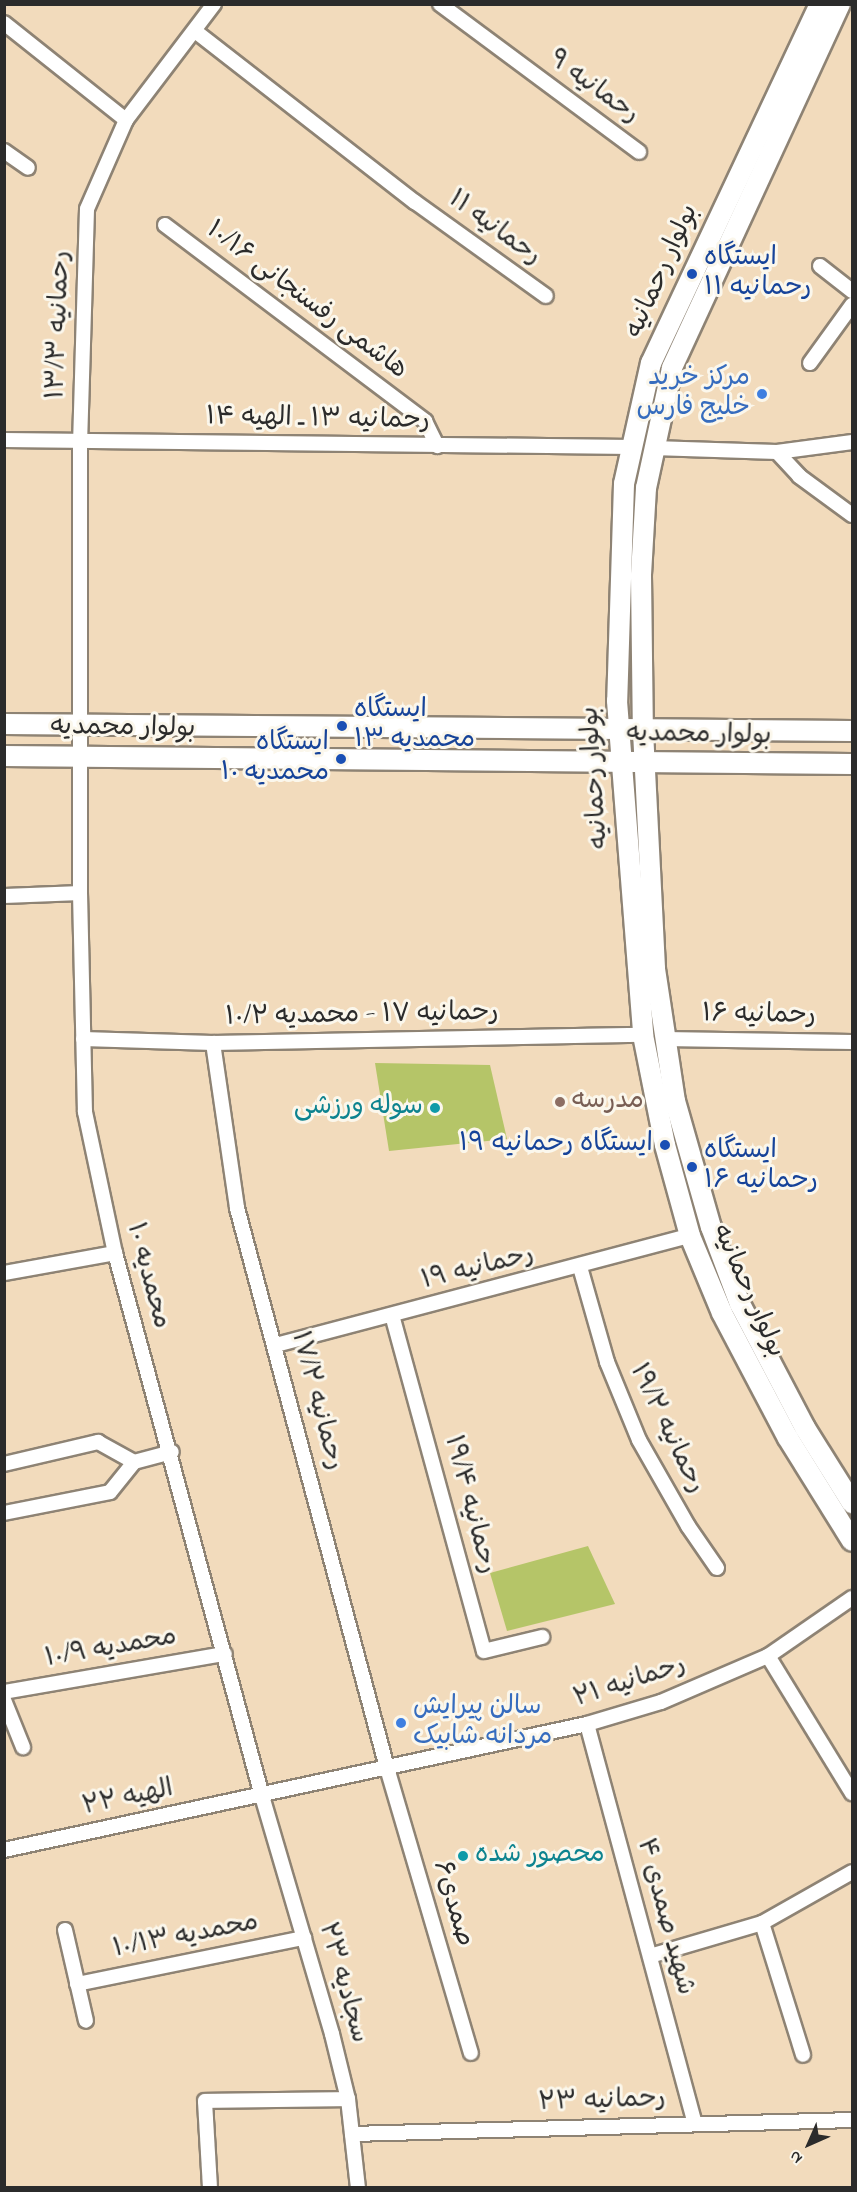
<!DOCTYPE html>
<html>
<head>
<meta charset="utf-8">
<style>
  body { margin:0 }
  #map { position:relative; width:857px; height:2192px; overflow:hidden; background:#f2dbbc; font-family:"Indie Flower","Playpen Sans Arabic",sans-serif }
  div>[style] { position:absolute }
  .green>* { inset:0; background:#b5c568 }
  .roads { filter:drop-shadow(2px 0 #8e8374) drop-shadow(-2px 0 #8e8374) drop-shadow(0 2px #8e8374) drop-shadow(0 -2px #8e8374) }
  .street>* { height:14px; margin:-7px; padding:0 7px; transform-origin:7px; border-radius:7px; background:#fff }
  .secondary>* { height:20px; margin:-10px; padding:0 10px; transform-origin:10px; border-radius:10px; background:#fff }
  .dots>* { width:16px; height:16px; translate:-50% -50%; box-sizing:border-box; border:3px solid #fbf7ec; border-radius:50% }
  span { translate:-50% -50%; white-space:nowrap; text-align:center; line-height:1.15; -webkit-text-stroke:6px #fbf7ec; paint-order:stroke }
  .street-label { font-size:26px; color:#2b2b2b }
  .transit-label { font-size:26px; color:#164399 }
  .left { translate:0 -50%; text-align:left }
  .right { translate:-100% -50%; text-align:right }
  .shop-label { font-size:26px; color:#366cbe }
  .education-label { font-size:26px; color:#785e54 }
  .culture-label { font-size:26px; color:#0d838f }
  .frame { position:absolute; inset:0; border:6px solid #2b2b2b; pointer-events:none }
  .north { position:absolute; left:779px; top:2114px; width:60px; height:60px; -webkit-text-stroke:4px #fbf7ec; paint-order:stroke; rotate:225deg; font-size:16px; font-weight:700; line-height:24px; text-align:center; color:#2b2b2b }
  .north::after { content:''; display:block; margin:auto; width:21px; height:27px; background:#2b2b2b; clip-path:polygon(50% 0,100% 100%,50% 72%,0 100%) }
</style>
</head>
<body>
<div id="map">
  <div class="green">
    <div style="clip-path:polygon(375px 1063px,490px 1065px,507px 1139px,389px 1151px)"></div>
    <div style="clip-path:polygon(588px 1546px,615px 1604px,507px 1631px,490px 1573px)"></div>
  </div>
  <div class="roads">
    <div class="street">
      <div style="left:214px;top:4px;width:146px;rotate:127.2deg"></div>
      <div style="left:126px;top:120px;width:97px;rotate:113.7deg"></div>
      <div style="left:87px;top:209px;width:233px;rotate:91.7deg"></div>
      <div style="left:80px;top:442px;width:451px;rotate:90deg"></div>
      <div style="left:80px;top:893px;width:219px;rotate:88.7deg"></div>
      <div style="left:85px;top:1112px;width:144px;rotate:78deg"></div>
      <div style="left:115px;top:1253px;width:563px;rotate:74.85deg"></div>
      <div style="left:262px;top:1796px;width:248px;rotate:73.6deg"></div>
      <div style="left:332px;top:2034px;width:67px;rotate:76.2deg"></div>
      <div style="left:348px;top:2099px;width:90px;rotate:83.6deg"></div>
      <div style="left:440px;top:4px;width:248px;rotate:36.6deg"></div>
      <div style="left:4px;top:23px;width:156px;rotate:38.5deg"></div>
      <div style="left:195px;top:31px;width:279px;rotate:37.9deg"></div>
      <div style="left:415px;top:202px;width:161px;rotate:35.7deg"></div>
      <div style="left:4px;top:151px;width:29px;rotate:35deg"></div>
      <div style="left:165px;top:225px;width:326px;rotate:37deg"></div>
      <div style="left:425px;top:421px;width:28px;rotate:64deg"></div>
      <div style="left:820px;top:266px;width:41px;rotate:38deg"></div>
      <div style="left:810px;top:363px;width:72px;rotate:-54.1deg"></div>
      <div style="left:4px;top:440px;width:628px;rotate:0.64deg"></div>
      <div style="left:653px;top:448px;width:124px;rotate:1.8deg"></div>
      <div style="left:777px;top:452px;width:76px;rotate:-7.6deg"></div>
      <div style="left:777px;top:452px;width:33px;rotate:47deg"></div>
      <div style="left:799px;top:476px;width:66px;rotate:36.3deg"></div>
      <div style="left:4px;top:896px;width:76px;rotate:-2.3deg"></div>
      <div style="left:83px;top:1039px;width:130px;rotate:1.8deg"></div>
      <div style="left:213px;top:1043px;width:430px;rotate:-1.1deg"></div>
      <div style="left:664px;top:1039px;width:188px;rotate:0.9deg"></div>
      <div style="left:213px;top:1043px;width:167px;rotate:81.7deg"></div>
      <div style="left:237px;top:1208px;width:580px;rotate:75deg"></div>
      <div style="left:387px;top:1768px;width:297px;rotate:73.6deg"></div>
      <div style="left:580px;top:1267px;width:99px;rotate:74.1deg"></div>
      <div style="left:607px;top:1362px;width:84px;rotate:67.7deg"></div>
      <div style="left:639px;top:1440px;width:99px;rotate:60.3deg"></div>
      <div style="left:688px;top:1526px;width:51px;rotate:55.4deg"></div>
      <div style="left:4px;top:1273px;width:113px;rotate:-10.2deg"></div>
      <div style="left:392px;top:1315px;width:348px;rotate:74.7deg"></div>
      <div style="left:484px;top:1651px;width:60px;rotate:-13.6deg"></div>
      <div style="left:276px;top:1345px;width:428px;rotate:-14.8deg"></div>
      <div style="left:4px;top:1464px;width:97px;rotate:-13.2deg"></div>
      <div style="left:98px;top:1442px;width:41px;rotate:29.1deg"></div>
      <div style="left:4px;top:1513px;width:108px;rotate:-11.2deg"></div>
      <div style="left:110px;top:1492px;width:38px;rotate:-51deg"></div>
      <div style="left:134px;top:1462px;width:39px;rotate:-15deg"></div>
      <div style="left:768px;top:1656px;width:161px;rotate:58.5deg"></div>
      <div style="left:4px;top:1692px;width:224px;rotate:-9.8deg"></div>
      <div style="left:4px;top:1700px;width:51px;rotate:68deg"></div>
      <div style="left:587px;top:1724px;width:413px;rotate:74.9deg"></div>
      <div style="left:4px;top:1850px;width:596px;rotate:-12.2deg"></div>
      <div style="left:587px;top:1724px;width:77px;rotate:-16.6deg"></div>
      <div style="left:661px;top:1702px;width:116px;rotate:-23.3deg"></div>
      <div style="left:768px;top:1656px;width:102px;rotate:-34.6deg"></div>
      <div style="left:762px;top:1923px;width:138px;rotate:72.7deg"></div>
      <div style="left:65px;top:1930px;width:93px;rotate:77deg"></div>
      <div style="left:650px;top:1956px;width:117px;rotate:-16.4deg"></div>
      <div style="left:762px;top:1923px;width:103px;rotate:-29.5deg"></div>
      <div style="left:77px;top:1984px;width:232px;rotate:-11.5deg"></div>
      <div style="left:352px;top:2134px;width:500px;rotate:-1.6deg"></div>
      <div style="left:210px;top:2188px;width:87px;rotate:-93.3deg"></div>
      <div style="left:205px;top:2101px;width:143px;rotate:-0.8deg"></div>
    </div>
    <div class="secondary">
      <div style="left:820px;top:4px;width:397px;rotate:115.2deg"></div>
      <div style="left:651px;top:363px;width:124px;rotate:102.6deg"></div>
      <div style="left:624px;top:484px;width:217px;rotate:91.8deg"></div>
      <div style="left:617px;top:701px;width:335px;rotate:85.5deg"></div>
      <div style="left:643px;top:1035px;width:112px;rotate:78.7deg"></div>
      <div style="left:665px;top:1145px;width:94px;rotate:74.6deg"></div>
      <div style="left:690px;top:1236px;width:83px;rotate:67.4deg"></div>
      <div style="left:722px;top:1313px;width:141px;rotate:62.2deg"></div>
      <div style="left:788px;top:1438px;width:121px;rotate:58.1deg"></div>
      <div style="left:840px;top:4px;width:401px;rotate:114.8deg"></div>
      <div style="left:672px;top:368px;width:123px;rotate:102.2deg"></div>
      <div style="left:646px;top:488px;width:88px;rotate:93.3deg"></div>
      <div style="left:641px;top:576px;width:155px;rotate:89.3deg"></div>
      <div style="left:643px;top:731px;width:238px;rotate:87.1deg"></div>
      <div style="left:655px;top:969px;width:134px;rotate:81.4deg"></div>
      <div style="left:675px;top:1101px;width:131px;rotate:74.1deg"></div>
      <div style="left:711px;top:1227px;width:82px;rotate:69.4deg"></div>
      <div style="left:740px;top:1304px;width:140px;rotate:62.3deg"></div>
      <div style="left:805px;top:1428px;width:89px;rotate:57.9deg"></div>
      <div style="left:4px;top:724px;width:848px;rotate:0.47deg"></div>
      <div style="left:4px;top:756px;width:848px;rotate:0.54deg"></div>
    </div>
  </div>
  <div class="dots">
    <div style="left:692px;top:274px;background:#1a4fb4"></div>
    <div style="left:762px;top:394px;background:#3f7fe0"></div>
    <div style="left:342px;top:726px;background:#1a4fb4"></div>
    <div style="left:341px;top:759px;background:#1a4fb4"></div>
    <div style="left:560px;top:1102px;background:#8d6e63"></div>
    <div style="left:435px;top:1108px;background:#0f9aa8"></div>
    <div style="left:665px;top:1145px;background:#1a4fb4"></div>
    <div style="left:692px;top:1167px;background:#1a4fb4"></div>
    <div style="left:401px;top:1723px;background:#3f7fe0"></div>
    <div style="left:463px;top:1856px;background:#0f9aa8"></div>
  </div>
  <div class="street-label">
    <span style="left:593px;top:88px;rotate:36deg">رحمانیه ۹</span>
    <span style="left:494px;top:229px;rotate:36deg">رحمانیه ۱۱</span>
    <span style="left:663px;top:272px;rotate:-66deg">بولوار رحمانیه</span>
    <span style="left:306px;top:301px;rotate:37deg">هاشمی رفسنجانی ۱۰/۱۶</span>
    <span style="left:60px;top:325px;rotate:-88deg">رحمانیه ۱۳/۳</span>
    <span style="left:318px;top:420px;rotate:1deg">رحمانیه ۱۳ ـ الهیه ۱۴</span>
    <span style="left:123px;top:729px;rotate:1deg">بولوار محمدیه</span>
    <span style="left:699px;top:736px;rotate:1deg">بولوار محمدیه</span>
    <span style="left:596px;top:778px;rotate:-94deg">بولوار رحمانیه</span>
    <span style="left:362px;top:1016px;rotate:-1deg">رحمانیه ۱۷ - محمدیه ۱۰/۲</span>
    <span style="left:759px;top:1016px;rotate:1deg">رحمانیه ۱۶</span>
    <span style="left:478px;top:1269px;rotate:-14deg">رحمانیه ۱۹</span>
    <span style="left:147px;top:1276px;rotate:75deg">محمدیه ۱۰</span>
    <span style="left:747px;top:1291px;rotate:66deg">بولوار رحمانیه</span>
    <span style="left:316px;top:1401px;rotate:75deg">رحمانیه ۱۷/۲</span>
    <span style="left:666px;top:1429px;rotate:64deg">رحمانیه ۱۹/۲</span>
    <span style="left:469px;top:1505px;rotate:75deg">رحمانیه ۱۹/۴</span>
    <span style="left:111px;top:1649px;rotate:-10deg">محمدیه ۱۰/۹</span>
    <span style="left:630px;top:1683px;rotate:-18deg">رحمانیه ۲۱</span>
    <span style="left:128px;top:1799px;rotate:-12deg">الهیه ۲۲</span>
    <span style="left:452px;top:1904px;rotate:74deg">صمدی۶</span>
    <span style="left:664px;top:1917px;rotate:75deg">شهید صمدی ۴</span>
    <span style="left:186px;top:1937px;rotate:-11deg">محمدیه ۱۰/۱۳</span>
    <span style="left:342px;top:1983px;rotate:74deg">سجادیه ۲۳</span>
    <span style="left:602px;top:2102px;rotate:-2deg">رحمانیه ۲۳</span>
  </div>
  <div class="transit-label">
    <span class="left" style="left:704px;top:274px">ایستگاه<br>رحمانیه ۱۱</span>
    <span class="left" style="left:354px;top:726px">ایستگاه<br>محمدیه ۱۳</span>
    <span class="right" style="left:329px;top:759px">ایستگاه<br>محمدیه ۱۰</span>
    <span class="right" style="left:653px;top:1145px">ایستگاه رحمانیه ۱۹</span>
    <span class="left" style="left:704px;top:1167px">ایستگاه<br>رحمانیه ۱۶</span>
  </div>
  <div class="shop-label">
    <span class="right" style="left:750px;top:394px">مرکز خرید<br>خلیج فارس</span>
    <span class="left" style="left:413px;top:1723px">سالن پیرایش<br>مردانه شابیک</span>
  </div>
  <div class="education-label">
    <span class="left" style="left:572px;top:1102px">مدرسه</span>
  </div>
  <div class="culture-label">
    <span class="right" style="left:423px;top:1108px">سوله ورزشی</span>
    <span class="left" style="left:475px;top:1856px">محصور شده</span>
  </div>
  <div class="frame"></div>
  <div class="north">N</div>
</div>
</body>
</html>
